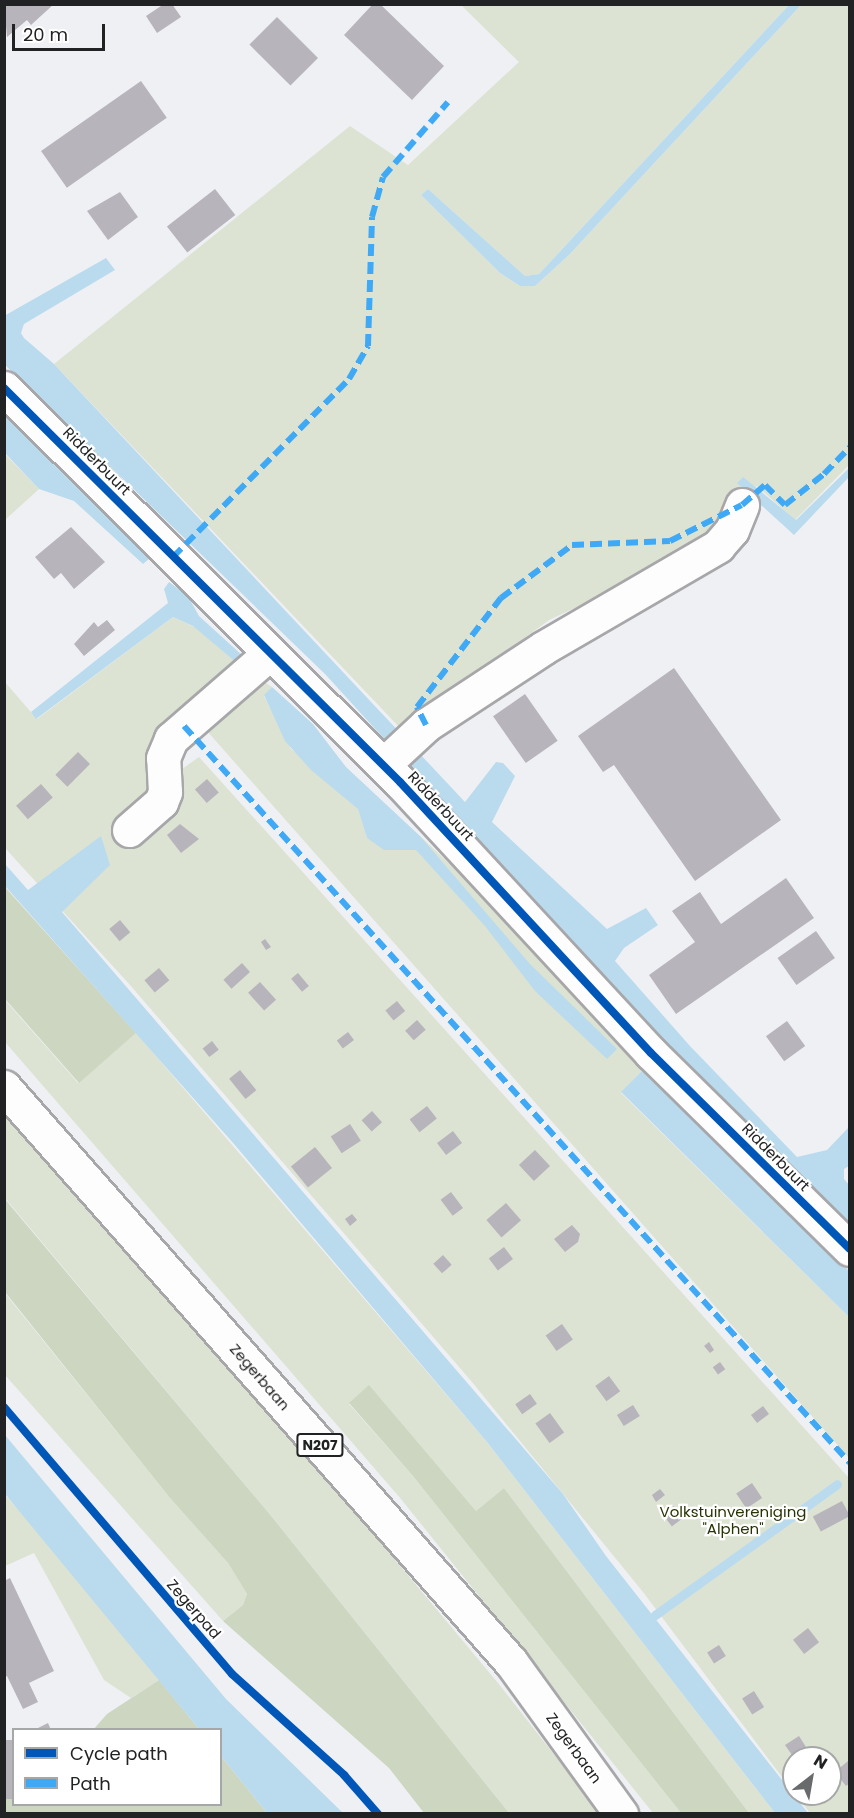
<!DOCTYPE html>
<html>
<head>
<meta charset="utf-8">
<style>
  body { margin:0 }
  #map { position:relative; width:854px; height:1818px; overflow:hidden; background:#eff0f4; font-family:Poppins,sans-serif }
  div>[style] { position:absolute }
  .green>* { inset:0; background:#dce3d2 }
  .forest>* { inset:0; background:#cdd6c0 }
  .water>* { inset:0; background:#badbee }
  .stream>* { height:9px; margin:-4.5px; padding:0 4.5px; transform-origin:4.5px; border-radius:4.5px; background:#badbee }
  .building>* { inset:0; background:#b8b4bc; transform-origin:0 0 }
  .roads { filter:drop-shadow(2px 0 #a7a7aa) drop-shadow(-2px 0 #a7a7aa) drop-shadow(0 2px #a7a7aa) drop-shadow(0 -2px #a7a7aa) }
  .minor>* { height:33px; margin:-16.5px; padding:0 16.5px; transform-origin:16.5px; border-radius:16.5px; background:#fdfdfd }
  .major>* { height:33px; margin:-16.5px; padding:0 16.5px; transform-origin:16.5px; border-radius:16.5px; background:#fdfdfd }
  .quiet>* { height:6px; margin-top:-3px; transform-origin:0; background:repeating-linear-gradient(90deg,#3fa9f5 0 12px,transparent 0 18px) }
  .cycleway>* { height:8px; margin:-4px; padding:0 4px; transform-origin:4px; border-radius:4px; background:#0057b8 }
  span { translate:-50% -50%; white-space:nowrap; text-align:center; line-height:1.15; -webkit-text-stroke:4.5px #fff; paint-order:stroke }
  .shield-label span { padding:2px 4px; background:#fff; border:2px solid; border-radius:4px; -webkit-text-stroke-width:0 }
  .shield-label { font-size:14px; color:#212223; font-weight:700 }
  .street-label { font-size:15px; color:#212223 }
  .park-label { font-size:15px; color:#283402 }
  .frame { position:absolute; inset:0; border:6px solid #212223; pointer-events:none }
  .legend { position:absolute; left:12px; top:1728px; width:210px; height:78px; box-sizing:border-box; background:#fff; border:2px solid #a6a7a7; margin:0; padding:8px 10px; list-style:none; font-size:18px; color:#212223 }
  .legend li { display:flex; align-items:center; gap:12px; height:30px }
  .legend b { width:30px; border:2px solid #a6a7a7 }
  .north { position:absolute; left:782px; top:1746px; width:60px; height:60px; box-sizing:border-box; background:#fff; border:2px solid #a6a7a7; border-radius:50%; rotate:31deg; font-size:16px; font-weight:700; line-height:24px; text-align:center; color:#212223 }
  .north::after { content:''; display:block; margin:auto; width:21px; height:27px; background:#696a6c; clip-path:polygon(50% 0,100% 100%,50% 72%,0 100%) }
  .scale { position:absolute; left:12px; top:24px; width:93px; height:27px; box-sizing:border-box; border:3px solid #212223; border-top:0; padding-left:8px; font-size:18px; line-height:21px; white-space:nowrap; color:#212223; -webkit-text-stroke:4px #fff; paint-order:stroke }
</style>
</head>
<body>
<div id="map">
  <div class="green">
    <div style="clip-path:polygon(461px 5px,789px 5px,539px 274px,525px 276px,428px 189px,421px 195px,500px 273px,520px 286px,535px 286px,569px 255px,801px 5px,849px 5px,849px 465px,795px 520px,757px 486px,731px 504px,717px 534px,628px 583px,549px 620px,401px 729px,54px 364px,350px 126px,408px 165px,519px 62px)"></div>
    <div style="clip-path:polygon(4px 453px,39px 489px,5px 520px,4px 520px)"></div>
    <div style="clip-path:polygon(173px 617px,197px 628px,238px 664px,168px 717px,151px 745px,159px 785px,199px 757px,849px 1478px,849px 1813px,810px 1813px,795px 1794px,830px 1794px,830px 1758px,794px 1758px,794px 1793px,643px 1592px,472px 1382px,130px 985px,5px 848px,4px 681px,37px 719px)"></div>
    <div style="clip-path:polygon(260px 679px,272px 687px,264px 696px,291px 749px,303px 757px,311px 769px,346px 767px,367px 838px,416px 850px,420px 836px,531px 941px,642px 1071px,621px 1093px,849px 1317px,849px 1458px,207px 731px,216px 716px)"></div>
    <div style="clip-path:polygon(4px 999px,78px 1083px,136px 1033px,487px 1442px,775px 1813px,749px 1813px,504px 1488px,476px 1511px,369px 1386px,349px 1404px,413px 1476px,681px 1813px,653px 1813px,401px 1499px,5px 1042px)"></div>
    <div style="clip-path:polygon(4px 1102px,160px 1278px,498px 1683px,600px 1813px,509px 1813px,272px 1517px,5px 1198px)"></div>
    <div style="clip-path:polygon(4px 1292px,170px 1498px,228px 1563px,247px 1594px,243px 1605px,223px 1621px,5px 1375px)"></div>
    <div style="clip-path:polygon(4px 1494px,34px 1527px,159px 1680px,131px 1698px,104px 1680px,34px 1553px,5px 1566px)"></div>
  </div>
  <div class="forest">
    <div style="clip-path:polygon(4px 886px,136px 1033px,79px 1083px,5px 999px)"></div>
    <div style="clip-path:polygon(4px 1198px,272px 1517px,509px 1813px,424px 1813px,389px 1768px,223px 1621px,243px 1605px,247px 1594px,228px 1563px,170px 1498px,5px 1292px)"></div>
    <div style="clip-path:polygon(369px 1385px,476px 1511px,504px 1488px,749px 1813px,681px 1813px,413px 1476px,349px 1403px)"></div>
    <div style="clip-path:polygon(159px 1680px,199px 1729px,93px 1730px,107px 1714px)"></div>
    <div style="clip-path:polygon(221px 1756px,267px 1813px,5px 1813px,4px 1796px,13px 1792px,14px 1804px,220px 1804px)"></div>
  </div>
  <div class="water">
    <div style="clip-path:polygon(789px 5px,801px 5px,569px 255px,535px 286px,520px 286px,500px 273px,421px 195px,428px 189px,525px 276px,539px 274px)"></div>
    <div style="clip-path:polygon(106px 258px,115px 270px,24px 324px,21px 333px,24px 338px,54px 364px,465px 802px,496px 762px,503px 763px,515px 776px,492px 822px,607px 929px,646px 908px,658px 925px,624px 948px,615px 961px,690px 1046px,797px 1157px,827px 1150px,849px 1127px,849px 1166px,844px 1169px,844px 1179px,849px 1185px,849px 1229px,645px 1025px,325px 674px,5px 365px,4px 316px)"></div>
    <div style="clip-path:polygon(5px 416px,149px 559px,143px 564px,74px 501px,39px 489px,5px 453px)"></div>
    <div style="clip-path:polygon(849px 468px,849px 477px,794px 535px,737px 483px,743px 477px,796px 520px)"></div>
    <div style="clip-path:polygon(169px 582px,188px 596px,199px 616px,243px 656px,238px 664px,193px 626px,173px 617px,36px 719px,31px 712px,168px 603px,164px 589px)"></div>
    <div style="clip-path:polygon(272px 687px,313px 724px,346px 767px,420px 836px,530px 964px,617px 1049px,607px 1059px,535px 991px,485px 926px,416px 850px,384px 850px,367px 838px,358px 809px,311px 770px,285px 741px,264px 695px)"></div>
    <div style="clip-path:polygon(101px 836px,110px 865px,62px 912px,563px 1494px,606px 1556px,808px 1813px,775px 1813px,487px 1442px,234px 1144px,5px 886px,5px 864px,28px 890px)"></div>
    <div style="clip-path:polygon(642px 1071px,849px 1271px,849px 1317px,621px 1092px)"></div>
    <div style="clip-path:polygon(5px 1435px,226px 1699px,343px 1813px,267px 1813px,221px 1756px,220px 1730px,199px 1729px,5px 1494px)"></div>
  </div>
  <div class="stream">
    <div style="left:655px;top:1615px;width:224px;rotate:-35.7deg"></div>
  </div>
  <div class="building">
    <div style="clip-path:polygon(4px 4px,54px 4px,31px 25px,27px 20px,7px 37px)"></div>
    <div style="clip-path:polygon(164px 4px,172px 4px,181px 17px,157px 33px,146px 16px)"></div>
    <div style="clip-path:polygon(373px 4px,380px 4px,444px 66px,412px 100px,344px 35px)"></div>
    <div style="left:277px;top:17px;width:58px;height:39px;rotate:45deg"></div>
    <div style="left:141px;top:81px;width:45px;height:122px;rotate:55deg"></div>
    <div style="left:215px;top:189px;width:33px;height:61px;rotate:52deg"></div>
    <div style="clip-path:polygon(120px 192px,138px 217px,108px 240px,87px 211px)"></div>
    <div style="clip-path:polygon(71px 527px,105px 562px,74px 589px,61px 573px,54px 579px,35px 557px)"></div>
    <div style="clip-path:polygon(107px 620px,115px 630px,84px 656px,74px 644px,94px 622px,98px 627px)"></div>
    <div style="clip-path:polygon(674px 668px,781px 820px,695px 881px,614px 765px,603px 772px,578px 736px)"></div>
    <div style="left:525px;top:694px;width:57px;height:39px;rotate:55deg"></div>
    <div style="left:78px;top:752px;width:17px;height:32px;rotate:45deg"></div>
    <div style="left:207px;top:779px;width:18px;height:16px;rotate:49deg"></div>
    <div style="left:41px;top:784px;width:18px;height:33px;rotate:49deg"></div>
    <div style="clip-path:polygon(180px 824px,199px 839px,181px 853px,167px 835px)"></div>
    <div style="clip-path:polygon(786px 878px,814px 918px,676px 1014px,649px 975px,695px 942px,672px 911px,700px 892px,721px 924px)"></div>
    <div style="left:120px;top:920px;width:16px;height:14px;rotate:50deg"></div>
    <div style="left:816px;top:931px;width:33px;height:47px;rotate:55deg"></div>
    <div style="clip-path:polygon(265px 939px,271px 947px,266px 950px,261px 942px)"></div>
    <div style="left:242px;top:963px;width:12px;height:25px;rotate:48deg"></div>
    <div style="left:159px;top:968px;width:16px;height:19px;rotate:50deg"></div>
    <div style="left:298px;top:973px;width:17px;height:9px;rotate:50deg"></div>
    <div style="left:260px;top:982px;width:24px;height:16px;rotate:48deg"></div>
    <div style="left:397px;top:1001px;width:13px;height:15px;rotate:51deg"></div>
    <div style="left:417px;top:1020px;width:13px;height:16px;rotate:48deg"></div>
    <div style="left:787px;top:1021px;width:31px;height:26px;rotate:54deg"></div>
    <div style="left:348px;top:1032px;width:10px;height:14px;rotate:53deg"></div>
    <div style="left:212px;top:1041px;width:11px;height:12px;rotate:52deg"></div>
    <div style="left:240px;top:1070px;width:26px;height:14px;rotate:51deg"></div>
    <div style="left:427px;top:1106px;width:16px;height:22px;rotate:52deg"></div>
    <div style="left:372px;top:1111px;width:15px;height:14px;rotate:48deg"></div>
    <div style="left:350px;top:1124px;width:20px;height:23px;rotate:57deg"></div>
    <div style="left:453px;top:1131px;width:15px;height:20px;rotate:53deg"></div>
    <div style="left:315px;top:1147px;width:27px;height:31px;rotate:51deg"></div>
    <div style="left:535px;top:1150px;width:22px;height:22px;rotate:47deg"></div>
    <div style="left:451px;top:1192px;width:20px;height:13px;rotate:53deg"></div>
    <div style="left:506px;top:1203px;width:23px;height:26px;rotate:49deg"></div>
    <div style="clip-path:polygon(352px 1214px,357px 1220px,350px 1226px,345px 1219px)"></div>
    <div style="clip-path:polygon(572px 1225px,580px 1234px,578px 1242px,565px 1252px,554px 1239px)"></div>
    <div style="left:504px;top:1247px;width:15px;height:19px;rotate:53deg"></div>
    <div style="left:443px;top:1255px;width:13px;height:13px;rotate:48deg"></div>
    <div style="left:562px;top:1324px;width:19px;height:20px;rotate:55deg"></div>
    <div style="clip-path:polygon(709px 1342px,714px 1350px,710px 1353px,704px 1346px)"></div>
    <div style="left:720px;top:1362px;width:9px;height:9px;rotate:54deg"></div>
    <div style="left:609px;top:1376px;width:19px;height:17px;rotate:54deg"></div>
    <div style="left:530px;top:1394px;width:12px;height:18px;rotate:55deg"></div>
    <div style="left:633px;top:1405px;width:13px;height:19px;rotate:58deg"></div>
    <div style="left:763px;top:1406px;width:10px;height:15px;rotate:53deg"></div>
    <div style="left:550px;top:1413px;width:24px;height:18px;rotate:54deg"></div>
    <div style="left:752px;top:1483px;width:18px;height:19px;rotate:56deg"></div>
    <div style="clip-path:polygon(660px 1489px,665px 1495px,656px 1502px,652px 1495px)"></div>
    <div style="left:842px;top:1501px;width:17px;height:33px;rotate:62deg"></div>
    <div style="left:674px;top:1506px;width:15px;height:14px;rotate:53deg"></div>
    <div style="clip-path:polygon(10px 1578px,54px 1671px,29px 1683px,38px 1702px,23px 1709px,7px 1676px,4px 1677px,4px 1581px)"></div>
    <div style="left:808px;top:1628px;width:18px;height:19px;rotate:52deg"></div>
    <div style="left:719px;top:1645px;width:13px;height:14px;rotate:58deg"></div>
    <div style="left:754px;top:1691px;width:19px;height:14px;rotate:58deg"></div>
    <div style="clip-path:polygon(48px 1723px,51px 1730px,34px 1730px)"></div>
    <div style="clip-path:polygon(799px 1736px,813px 1758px,794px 1758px,785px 1745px)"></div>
    <div style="left:14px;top:1740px;width:59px;height:11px;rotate:90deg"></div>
    <div style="clip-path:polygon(848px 1761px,850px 1783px,846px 1786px,835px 1772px)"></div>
  </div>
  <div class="roads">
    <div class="minor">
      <div style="left:4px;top:388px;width:559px;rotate:44.85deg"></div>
      <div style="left:400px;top:782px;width:369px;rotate:47.2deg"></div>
      <div style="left:651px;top:1053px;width:279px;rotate:44.6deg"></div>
      <div style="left:383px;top:765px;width:59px;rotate:-42.9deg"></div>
      <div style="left:426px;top:725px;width:140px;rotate:-33.3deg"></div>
      <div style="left:543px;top:648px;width:203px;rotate:-30.2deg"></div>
      <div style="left:718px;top:546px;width:21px;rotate:-49deg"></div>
      <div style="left:732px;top:530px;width:27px;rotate:-68deg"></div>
      <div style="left:129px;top:830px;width:43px;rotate:-41.2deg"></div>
      <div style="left:161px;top:802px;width:11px;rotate:-68deg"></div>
      <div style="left:165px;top:792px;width:34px;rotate:-93deg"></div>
      <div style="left:163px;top:758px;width:21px;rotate:-67deg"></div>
      <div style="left:171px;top:739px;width:131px;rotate:-41deg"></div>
    </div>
    <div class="major">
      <div style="left:4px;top:1087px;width:767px;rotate:48.6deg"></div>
      <div style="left:511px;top:1662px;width:188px;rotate:54.1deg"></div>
    </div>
  </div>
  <div class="quiet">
    <div style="left:173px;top:557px;width:250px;rotate:-45.3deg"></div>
    <div style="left:349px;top:379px;width:38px;rotate:-60deg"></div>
    <div style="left:368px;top:346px;width:129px;rotate:-88.2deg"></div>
    <div style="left:372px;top:217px;width:41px;rotate:-74.6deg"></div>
    <div style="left:383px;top:177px;width:99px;rotate:-49.1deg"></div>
    <div style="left:426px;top:725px;width:20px;rotate:-117deg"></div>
    <div style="left:417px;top:707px;width:138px;rotate:-52.4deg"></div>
    <div style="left:501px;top:598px;width:89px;rotate:-36.7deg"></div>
    <div style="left:572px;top:545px;width:98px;rotate:-2.3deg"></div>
    <div style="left:670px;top:541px;width:80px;rotate:-26.6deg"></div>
    <div style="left:742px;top:505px;width:30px;rotate:-41deg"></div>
    <div style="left:765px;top:485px;width:28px;rotate:45deg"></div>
    <div style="left:785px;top:505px;width:50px;rotate:-38.5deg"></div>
    <div style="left:824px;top:474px;width:37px;rotate:-46deg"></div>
    <div style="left:184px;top:726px;width:993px;rotate:47.9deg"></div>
  </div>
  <div class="cycleway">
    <div style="left:4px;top:388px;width:559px;rotate:44.85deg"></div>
    <div style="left:400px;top:782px;width:369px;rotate:47.2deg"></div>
    <div style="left:651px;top:1053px;width:279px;rotate:44.6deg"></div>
    <div style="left:4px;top:1407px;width:351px;rotate:49.5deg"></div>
    <div style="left:232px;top:1674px;width:151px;rotate:42deg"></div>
    <div style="left:344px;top:1775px;width:52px;rotate:48.9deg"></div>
  </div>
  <div class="shield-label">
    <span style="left:320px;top:1445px">N207</span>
  </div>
  <div class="street-label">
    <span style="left:97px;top:461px;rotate:45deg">Ridderbuurt</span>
    <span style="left:441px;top:806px;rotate:47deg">Ridderbuurt</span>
    <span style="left:776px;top:1157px;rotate:45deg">Ridderbuurt</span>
    <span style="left:260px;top:1377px;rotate:49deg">Zegerbaan</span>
    <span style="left:194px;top:1609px;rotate:49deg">Zegerpad</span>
    <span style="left:574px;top:1748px;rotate:54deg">Zegerbaan</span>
  </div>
  <div class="park-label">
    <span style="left:733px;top:1520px">Volkstuinvereniging<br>"Alphen"</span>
  </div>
  <div class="frame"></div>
  <ul class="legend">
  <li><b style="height:8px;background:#0057b8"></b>Cycle path</li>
  <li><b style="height:8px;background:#3fa9f5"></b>Path</li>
  </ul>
  <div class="north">N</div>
  <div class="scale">20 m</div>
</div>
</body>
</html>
